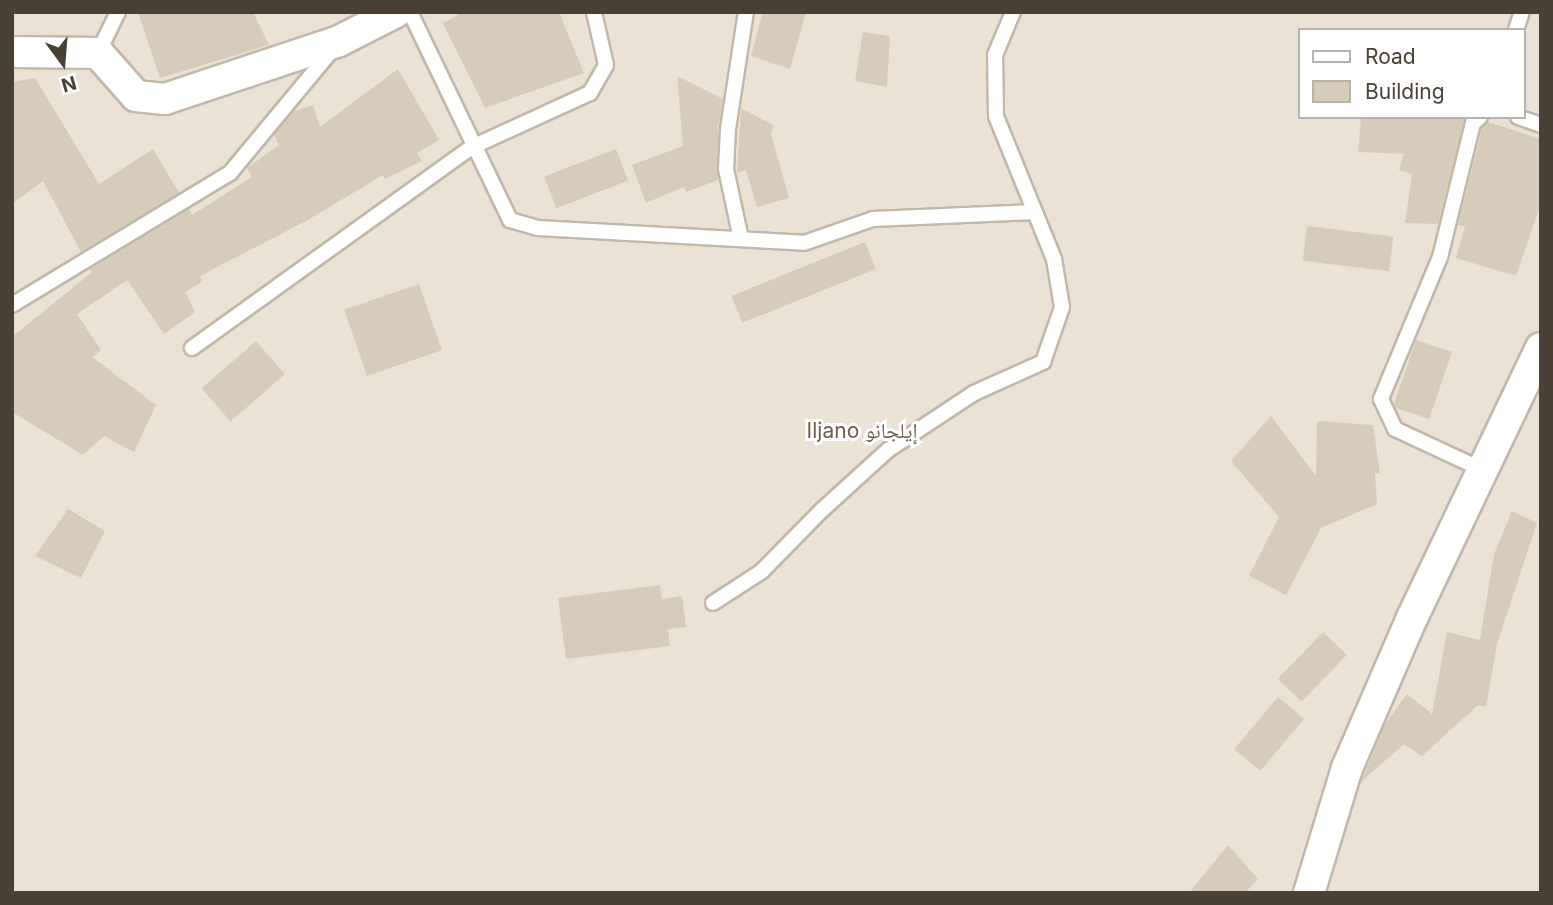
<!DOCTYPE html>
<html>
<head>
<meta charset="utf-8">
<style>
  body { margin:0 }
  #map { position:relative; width:1553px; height:905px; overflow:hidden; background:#f5f0e8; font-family:Inter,"Noto Naskh Arabic",sans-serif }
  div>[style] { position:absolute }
  .residential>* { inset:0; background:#e9e2d5 }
  .building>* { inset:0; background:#d7ccbc; transform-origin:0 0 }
  .roads { filter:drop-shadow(2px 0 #c1b8a9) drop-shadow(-2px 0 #c1b8a9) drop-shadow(0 2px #c1b8a9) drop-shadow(0 -2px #c1b8a9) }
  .service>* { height:14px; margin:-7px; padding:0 7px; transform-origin:7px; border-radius:7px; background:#fff }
  .minor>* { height:30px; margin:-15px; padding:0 15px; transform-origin:15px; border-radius:15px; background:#fff }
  span { translate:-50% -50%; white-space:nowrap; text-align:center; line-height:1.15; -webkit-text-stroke:6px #fff; paint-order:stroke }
  .quarter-label { font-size:21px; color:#6c5e4c }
  .frame { position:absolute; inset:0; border:14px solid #494136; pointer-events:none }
  .legend { position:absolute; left:1298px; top:28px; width:228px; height:91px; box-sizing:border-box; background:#fff; border:2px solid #b6b3af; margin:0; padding:9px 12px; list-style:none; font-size:21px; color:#494136 }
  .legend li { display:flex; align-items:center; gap:14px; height:35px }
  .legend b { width:35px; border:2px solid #b6b3af }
  .north { position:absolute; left:28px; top:28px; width:70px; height:70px; -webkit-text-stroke:5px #fff; paint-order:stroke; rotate:164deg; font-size:19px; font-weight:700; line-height:28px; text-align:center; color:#494136 }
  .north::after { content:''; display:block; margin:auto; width:24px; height:32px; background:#494136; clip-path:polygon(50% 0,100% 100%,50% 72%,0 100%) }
</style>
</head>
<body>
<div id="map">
  <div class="residential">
    <div style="clip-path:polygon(evenodd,12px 12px,1541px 12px,1541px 893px,12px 893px,12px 12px,1299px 30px,1523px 30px,1523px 117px,1299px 117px,1299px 30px)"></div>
  </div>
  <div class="building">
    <div style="clip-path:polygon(138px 12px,253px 12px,269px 45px,160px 78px)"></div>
    <div style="clip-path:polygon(463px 12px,559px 12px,584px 73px,485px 108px,443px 23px)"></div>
    <div style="clip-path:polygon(763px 12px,806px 12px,790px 69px,751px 56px)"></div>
    <div style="clip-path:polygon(863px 32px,890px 36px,887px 87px,855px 81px)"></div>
    <div style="clip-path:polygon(398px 69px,439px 140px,417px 153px,422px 161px,385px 179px,383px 175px,306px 221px,200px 276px,202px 282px,185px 292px,195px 312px,164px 334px,127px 280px,77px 314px,101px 350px,92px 357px,156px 405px,134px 452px,104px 436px,83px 455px,12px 412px,12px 337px,92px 272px,90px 269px,189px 209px,192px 215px,252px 177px,247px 168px,279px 145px,274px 135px,294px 111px,313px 105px,320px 127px)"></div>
    <div style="clip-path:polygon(677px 76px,723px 99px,718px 128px,718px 180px,686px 192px,684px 187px,646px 203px,632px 165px,683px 146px)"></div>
    <div style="clip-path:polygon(35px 78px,99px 184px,153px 149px,179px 193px,81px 252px,43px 181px,12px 204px,12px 82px)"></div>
    <div style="clip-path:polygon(741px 108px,773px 125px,771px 134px,789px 198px,757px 207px,746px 170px,737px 173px)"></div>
    <div style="clip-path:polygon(1361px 117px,1466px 117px,1438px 224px,1405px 223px,1412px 174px,1399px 170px,1404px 154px,1358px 152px)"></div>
    <div style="clip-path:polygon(1488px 122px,1541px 139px,1541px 203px,1516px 276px,1456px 258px,1465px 226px,1458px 225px,1482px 128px)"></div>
    <div style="left:616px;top:149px;width:34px;height:77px;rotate:69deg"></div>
    <div style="left:1307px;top:226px;width:87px;height:35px;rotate:7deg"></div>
    <div style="left:865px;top:242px;width:29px;height:144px;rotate:68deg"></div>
    <div style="left:419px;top:284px;width:70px;height:79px;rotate:71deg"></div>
    <div style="clip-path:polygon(1416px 340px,1452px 352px,1429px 419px,1396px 408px,1394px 404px)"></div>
    <div style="left:256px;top:341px;width:44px;height:72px;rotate:49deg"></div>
    <div style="clip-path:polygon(1271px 416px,1316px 476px,1317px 421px,1373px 425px,1380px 474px,1375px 473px,1377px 504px,1321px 528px,1286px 595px,1249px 576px,1279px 517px,1231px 461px)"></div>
    <div style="clip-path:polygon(68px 509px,105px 531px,81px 578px,35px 556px)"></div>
    <div style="clip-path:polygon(1512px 511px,1537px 523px,1497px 644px,1486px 707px,1478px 705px,1422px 756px,1404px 744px,1361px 782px,1385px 724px,1407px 694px,1432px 714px,1447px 632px,1480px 640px,1494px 554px)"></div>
    <div style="clip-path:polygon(660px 585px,662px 599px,682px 596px,686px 627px,668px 629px,670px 646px,566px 659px,558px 598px)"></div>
    <div style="left:1323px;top:632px;width:33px;height:65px;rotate:44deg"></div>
    <div style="left:1278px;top:697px;width:34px;height:68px;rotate:40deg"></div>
    <div style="clip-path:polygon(1228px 845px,1258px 879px,1245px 893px,1189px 893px)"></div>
  </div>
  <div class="roads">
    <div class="service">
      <div style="left:410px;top:12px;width:231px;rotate:64.3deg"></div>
      <div style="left:510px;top:220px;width:29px;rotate:16deg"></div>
      <div style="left:538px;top:228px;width:266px;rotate:3.2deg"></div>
      <div style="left:804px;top:243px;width:73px;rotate:-19.2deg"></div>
      <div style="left:873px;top:219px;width:162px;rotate:-2.5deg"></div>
      <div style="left:1516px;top:30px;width:19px;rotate:-72deg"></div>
      <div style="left:98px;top:53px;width:46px;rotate:-64deg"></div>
      <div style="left:1480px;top:117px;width:9px;rotate:139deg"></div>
      <div style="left:1473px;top:123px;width:138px;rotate:103.8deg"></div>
      <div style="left:1440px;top:257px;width:154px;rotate:112.6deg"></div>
      <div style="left:1381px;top:399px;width:33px;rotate:65deg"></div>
      <div style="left:1395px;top:429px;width:97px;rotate:25deg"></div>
      <div style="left:1518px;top:117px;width:24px;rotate:19deg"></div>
      <div style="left:741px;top:239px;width:72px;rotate:-102.1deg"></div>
      <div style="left:726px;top:169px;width:40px;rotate:-87.1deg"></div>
      <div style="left:728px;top:129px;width:118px;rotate:-81.3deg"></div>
      <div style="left:12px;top:305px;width:255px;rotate:-31.2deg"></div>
      <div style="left:230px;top:173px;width:160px;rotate:-50.3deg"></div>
      <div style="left:192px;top:348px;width:345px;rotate:-35.7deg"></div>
      <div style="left:472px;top:147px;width:130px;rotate:-24.6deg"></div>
      <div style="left:590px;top:93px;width:32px;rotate:-60deg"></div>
      <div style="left:606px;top:65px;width:54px;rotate:-102.8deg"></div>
      <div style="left:713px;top:603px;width:59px;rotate:-33.1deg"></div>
      <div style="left:762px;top:571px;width:86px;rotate:-45.5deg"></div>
      <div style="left:822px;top:510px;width:89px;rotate:-42.3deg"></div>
      <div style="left:888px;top:450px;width:103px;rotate:-33.5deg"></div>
      <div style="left:974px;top:393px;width:76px;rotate:-24.2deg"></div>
      <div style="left:1043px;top:362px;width:58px;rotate:-70.9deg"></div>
      <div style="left:1062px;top:307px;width:49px;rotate:-99.5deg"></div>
      <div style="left:1054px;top:259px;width:154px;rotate:-112.1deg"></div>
      <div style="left:996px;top:116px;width:61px;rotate:-90.9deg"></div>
      <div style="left:995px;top:55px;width:47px;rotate:-67.3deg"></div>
    </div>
    <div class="minor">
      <div style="left:12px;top:52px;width:86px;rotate:0.7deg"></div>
      <div style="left:98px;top:53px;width:57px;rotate:48.5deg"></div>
      <div style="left:136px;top:96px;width:29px;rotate:6deg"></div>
      <div style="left:165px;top:99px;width:183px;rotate:-18.4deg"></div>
      <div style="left:339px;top:41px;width:64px;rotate:-27deg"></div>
      <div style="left:1309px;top:893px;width:131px;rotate:-73.1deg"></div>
      <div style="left:1347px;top:768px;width:163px;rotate:-66.6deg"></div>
      <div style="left:1412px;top:618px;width:299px;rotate:-64.5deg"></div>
    </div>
  </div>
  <div class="quarter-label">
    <span style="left:862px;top:431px">Iljano إيلجانو</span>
  </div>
  <div class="frame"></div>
  <ul class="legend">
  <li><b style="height:9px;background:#fff"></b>Road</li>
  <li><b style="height:19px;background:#d7ccbc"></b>Building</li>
  </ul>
  <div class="north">N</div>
</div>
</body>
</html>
